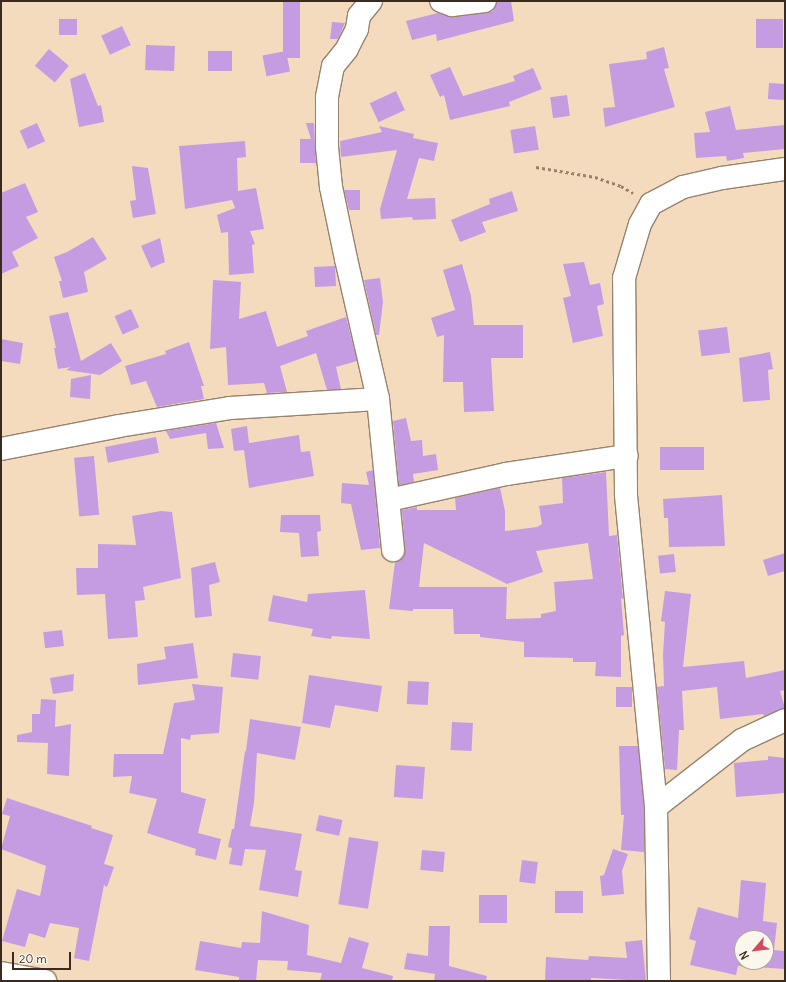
<!DOCTYPE html>
<html>
<head>
<meta charset="utf-8">
<style>
  body { margin:0 }
  #map { position:relative; width:786px; height:982px; overflow:hidden; background:#f4dbbe; font-family:Delius,sans-serif }
  div>[style] { position:absolute }
  .building>* { inset:0; background:#c59ce2; transform-origin:0 0 }
  .path>* { height:2.5px; margin-top:-1.25px; transform-origin:0; background:repeating-linear-gradient(90deg,#98826e 0 3px,transparent 0 6px) }
  .roads { filter:drop-shadow(1px 0 #98826e) drop-shadow(-1px 0 #98826e) drop-shadow(0 1px #98826e) drop-shadow(0 -1px #98826e) }
  .minor>* { height:22px; margin:-11px; padding:0 11px; transform-origin:11px; border-radius:11px; background:#fff }
  .highway>* { height:22px; margin:-11px; padding:0 11px; transform-origin:11px; border-radius:11px; background:#fff }
  span { translate:-50% -50%; white-space:nowrap; text-align:center; line-height:1.15; -webkit-text-stroke:3px #fbf7ec; paint-order:stroke }
  .frame { position:absolute; inset:0; border:2px solid #3b2a1e; pointer-events:none }
  .north { position:absolute; left:734px; top:930px; width:40px; height:40px; box-sizing:border-box; background:#fbf7ec; border:1px solid #aea59a; border-radius:50%; rotate:242deg; font-size:11px; font-weight:700; line-height:16px; text-align:center; color:#3b2a1e }
  .north::after { content:''; display:block; margin:auto; width:14px; height:18px; background:#d1495b; clip-path:polygon(50% 0,100% 100%,50% 72%,0 100%) }
  .scale { position:absolute; left:12px; top:952px; width:59px; height:18px; box-sizing:border-box; border:2px solid #3b2a1e; border-top:0; padding-left:5px; font-size:12px; line-height:14px; white-space:nowrap; color:#3b2a1e; -webkit-text-stroke:3px #fbf7ec; paint-order:stroke }
</style>
</head>
<body>
<div id="map">
  <div class="building">
    <div style="left:283px;top:1px;width:17px;height:57px"></div>
    <div style="clip-path:polygon(497px 1px,511px 1px,514px 21px,437px 41px,436px 34px,412px 40px,406px 21px,438px 13px,453px 17px,486px 13px,493px 11px)"></div>
    <div style="left:59px;top:19px;width:18px;height:16px"></div>
    <div style="left:756px;top:19px;width:27px;height:29px"></div>
    <div style="clip-path:polygon(332px 22px,345px 23px,338px 39px,330px 39px)"></div>
    <div style="left:122px;top:26px;width:21px;height:23px;rotate:65deg"></div>
    <div style="left:146px;top:45px;width:29px;height:25px;rotate:2deg"></div>
    <div style="clip-path:polygon(664px 47px,669px 68px,664px 69px,675px 107px,605px 127px,603px 108px,615px 107px,609px 64px,647px 59px,646px 52px)"></div>
    <div style="left:49px;top:49px;width:26px;height:22px;rotate:40deg"></div>
    <div style="left:208px;top:51px;width:24px;height:20px"></div>
    <div style="left:286px;top:51px;width:21px;height:24px;rotate:79deg"></div>
    <div style="clip-path:polygon(450px 67px,463px 96px,515px 81px,513px 76px,533px 68px,542px 89px,509px 102px,510px 106px,450px 120px,444px 95px,440px 97px,430px 75px)"></div>
    <div style="clip-path:polygon(85px 73px,98px 106px,101px 105px,104px 122px,79px 127px,70px 79px)"></div>
    <div style="left:769px;top:83px;width:16px;height:16px;rotate:4deg"></div>
    <div style="left:396px;top:91px;width:21px;height:29px;rotate:65deg"></div>
    <div style="left:567px;top:95px;width:21px;height:17px;rotate:82deg"></div>
    <div style="clip-path:polygon(730px 106px,736px 130px,785px 125px,785px 149px,743px 153px,744px 158px,727px 161px,726px 156px,696px 158px,694px 133px,710px 132px,705px 112px)"></div>
    <div style="left:37px;top:123px;width:20px;height:19px;rotate:66deg"></div>
    <div style="clip-path:polygon(306px 123px,314px 123px,316px 163px,300px 163px,300px 139px,311px 139px)"></div>
    <div style="clip-path:polygon(379px 126px,414px 134px,413px 138px,438px 143px,434px 161px,419px 158px,407px 199px,435px 198px,436px 219px,413px 220px,412px 217px,381px 219px,380px 209px,397px 150px,341px 157px,340px 141px,382px 132px)"></div>
    <div style="left:535px;top:126px;width:24px;height:25px;rotate:81deg"></div>
    <div style="clip-path:polygon(245px 141px,246px 157px,237px 158px,238px 191px,256px 188px,264px 229px,250px 231px,255px 244px,252px 245px,254px 273px,229px 275px,228px 232px,221px 233px,217px 215px,235px 208px,232px 200px,185px 209px,179px 146px)"></div>
    <div style="clip-path:polygon(132px 166px,148px 168px,156px 214px,133px 218px,130px 201px,136px 200px)"></div>
    <div style="clip-path:polygon(25px 183px,38px 212px,26px 217px,38px 238px,12px 252px,19px 266px,1px 274px,1px 193px)"></div>
    <div style="clip-path:polygon(344px 190px,360px 190px,360px 210px,349px 210px)"></div>
    <div style="clip-path:polygon(512px 191px,518px 211px,482px 222px,486px 232px,460px 242px,451px 220px,490px 204px,489px 199px)"></div>
    <div style="clip-path:polygon(93px 237px,107px 259px,84px 272px,88px 292px,63px 298px,59px 281px,62px 281px,54px 257px,67px 252px)"></div>
    <div style="clip-path:polygon(160px 238px,165px 262px,151px 268px,141px 246px)"></div>
    <div style="clip-path:polygon(584px 262px,590px 285px,600px 283px,604px 304px,597px 306px,603px 336px,573px 343px,563px 298px,571px 296px,563px 264px)"></div>
    <div style="clip-path:polygon(462px 264px,471px 296px,474px 325px,523px 325px,523px 358px,491px 358px,494px 411px,464px 412px,463px 382px,443px 382px,444px 335px,437px 337px,431px 318px,455px 310px,443px 270px)"></div>
    <div style="left:335px;top:266px;width:20px;height:21px;rotate:87deg"></div>
    <div style="clip-path:polygon(380px 278px,383px 302px,379px 335px,376px 335px,364px 280px)"></div>
    <div style="clip-path:polygon(213px 280px,241px 282px,239px 319px,266px 311px,277px 347px,308px 336px,306px 331px,346px 317px,357px 361px,336px 367px,341px 389px,327px 390px,316px 353px,280px 366px,287px 392px,267px 393px,264px 383px,228px 385px,226px 347px,210px 349px)"></div>
    <div style="left:131px;top:309px;width:20px;height:18px;rotate:66deg"></div>
    <div style="clip-path:polygon(68px 312px,81px 361px,111px 343px,122px 361px,100px 375px,66px 370px,71px 367px,58px 369px,54px 348px,56px 348px,49px 316px)"></div>
    <div style="left:727px;top:327px;width:26px;height:29px;rotate:83deg"></div>
    <div style="clip-path:polygon(1px 339px,23px 343px,20px 364px,1px 361px)"></div>
    <div style="clip-path:polygon(189px 342px,204px 386px,201px 386px,204px 399px,157px 407px,146px 381px,131px 385px,125px 366px,166px 354px,165px 351px)"></div>
    <div style="clip-path:polygon(770px 352px,773px 369px,768px 370px,770px 400px,743px 402px,739px 358px)"></div>
    <div style="clip-path:polygon(91px 375px,90px 399px,70px 397px,71px 379px)"></div>
    <div style="clip-path:polygon(406px 418px,411px 441px,422px 440px,423px 456px,436px 454px,438px 470px,413px 474px,414px 482px,399px 485px,393px 421px)"></div>
    <div style="clip-path:polygon(216px 423px,224px 448px,208px 449px,206px 433px,170px 439px,166px 431px)"></div>
    <div style="clip-path:polygon(247px 426px,249px 443px,299px 435px,301px 452px,310px 451px,314px 476px,249px 488px,244px 450px,234px 451px,231px 429px)"></div>
    <div style="left:156px;top:437px;width:16px;height:52px;rotate:79deg"></div>
    <div style="left:660px;top:447px;width:44px;height:23px"></div>
    <div style="left:94px;top:456px;width:59px;height:20px;rotate:85deg"></div>
    <div style="clip-path:polygon(373px 470px,380px 548px,361px 550px,351px 504px,341px 503px,342px 483px,369px 485px,366px 472px)"></div>
    <div style="clip-path:polygon(evenodd,606px 472px,609px 536px,617px 535px,623px 599px,621px 598px,624px 635px,621px 636px,621px 677px,595px 676px,596px 662px,573px 662px,573px 658px,524px 657px,524px 642px,480px 637px,480px 634px,454px 634px,453px 609px,413px 609px,413px 611px,389px 609px,395px 562px,404px 555px,405px 549px,402px 510px,417px 507px,417px 510px,456px 510px,455px 498px,500px 488px,505px 511px,505px 531px,537px 527px,542px 524px,539px 506px,563px 503px,562px 478px,606px 472px,424px 543px,507px 584px,543px 572px,536px 551px,588px 543px,593px 579px,554px 582px,556px 611px,541px 614px,541px 618px,506px 619px,507px 587px,419px 587px,424px 543px)"></div>
    <div style="clip-path:polygon(722px 495px,725px 546px,669px 547px,668px 518px,664px 518px,663px 499px)"></div>
    <div style="clip-path:polygon(161px 511px,172px 512px,181px 578px,143px 587px,145px 600px,135px 601px,138px 637px,108px 639px,105px 594px,77px 595px,76px 568px,98px 568px,98px 544px,136px 545px,132px 516px)"></div>
    <div style="clip-path:polygon(281px 515px,320px 515px,321px 531px,317px 532px,319px 556px,301px 557px,299px 533px,280px 532px)"></div>
    <div style="clip-path:polygon(785px 553px,785px 571px,768px 576px,763px 560px)"></div>
    <div style="left:674px;top:554px;width:18px;height:16px;rotate:84deg"></div>
    <div style="clip-path:polygon(215px 562px,220px 582px,209px 585px,212px 616px,195px 618px,191px 568px)"></div>
    <div style="clip-path:polygon(365px 590px,370px 639px,332px 636px,331px 639px,311px 636px,313px 629px,268px 621px,273px 595px,307px 602px,308px 594px)"></div>
    <div style="clip-path:polygon(665px 591px,691px 594px,683px 667px,744px 661px,746px 678px,785px 670px,785px 690px,780px 691px,785px 708px,764px 716px,763px 714px,720px 719px,717px 687px,682px 691px,684px 730px,679px 730px,677px 770px,665px 769px,657px 687px,664px 686px,663px 654px,665px 622px,661px 621px)"></div>
    <div style="left:62px;top:630px;width:16px;height:19px;rotate:83deg"></div>
    <div style="clip-path:polygon(193px 643px,198px 678px,138px 685px,137px 664px,166px 659px,164px 647px)"></div>
    <div style="left:233px;top:653px;width:28px;height:24px;rotate:6deg"></div>
    <div style="clip-path:polygon(74px 674px,73px 691px,53px 694px,50px 678px)"></div>
    <div style="clip-path:polygon(309px 675px,382px 686px,378px 712px,335px 705px,330px 728px,302px 723px)"></div>
    <div style="left:408px;top:681px;width:21px;height:23px;rotate:3deg"></div>
    <div style="clip-path:polygon(192px 684px,223px 687px,219px 733px,191px 735px,190px 740px,181px 738px,181px 792px,206px 799px,198px 833px,221px 839px,216px 860px,195px 855px,196px 849px,147px 833px,157px 799px,129px 793px,132px 776px,113px 777px,114px 754px,163px 754px,174px 703px,195px 700px)"></div>
    <div style="left:616px;top:687px;width:16px;height:20px"></div>
    <div style="clip-path:polygon(41px 699px,56px 700px,55px 727px,71px 724px,69px 776px,47px 774px,48px 743px,17px 742px,17px 735px,32px 732px,32px 714px,40px 714px)"></div>
    <div style="clip-path:polygon(250px 719px,301px 727px,295px 760px,257px 753px,254px 803px,250px 826px,302px 834px,295px 870px,302px 871px,298px 897px,259px 890px,266px 850px,245px 849px,242px 866px,229px 864px,232px 848px,228px 847px,232px 829px,234px 829px,245px 751px,252px 752px,246px 751px)"></div>
    <div style="left:452px;top:722px;width:21px;height:28px;rotate:3deg"></div>
    <div style="clip-path:polygon(619px 746px,638px 746px,644px 808px,644px 852px,621px 850px,624px 815px,621px 815px)"></div>
    <div style="clip-path:polygon(768px 756px,785px 758px,785px 793px,736px 797px,734px 763px,768px 760px)"></div>
    <div style="left:396px;top:765px;width:29px;height:32px;rotate:4deg"></div>
    <div style="clip-path:polygon(7px 798px,92px 826px,91px 828px,113px 835px,104px 864px,114px 867px,107px 887px,104px 885px,89px 961px,74px 958px,79px 928px,50px 923px,45px 938px,29px 933px,25px 947px,2px 941px,17px 889px,40px 896px,46px 866px,1px 849px,10px 816px,2px 814px)"></div>
    <div style="left:319px;top:815px;width:24px;height:16px;rotate:12deg"></div>
    <div style="left:349px;top:837px;width:30px;height:68px;rotate:9deg"></div>
    <div style="clip-path:polygon(613px 849px,628px 854px,622px 871px,624px 894px,602px 896px,600px 876px,604px 875px)"></div>
    <div style="left:422px;top:850px;width:23px;height:20px;rotate:5deg"></div>
    <div style="left:522px;top:860px;width:16px;height:22px;rotate:7deg"></div>
    <div style="clip-path:polygon(evenodd,741px 880px,766px 883px,763px 921px,777px 923px,774px 950px,785px 951px,785px 969px,738px 966px,736px 975px,690px 965px,696px 941px,689px 939px,698px 907px,738px 918px,741px 880px,742px 938px,766px 938px,766px 962px,742px 962px,742px 938px)"></div>
    <div style="left:555px;top:891px;width:28px;height:22px"></div>
    <div style="left:507px;top:895px;width:28px;height:28px;rotate:90deg"></div>
    <div style="clip-path:polygon(262px 911px,309px 925px,307px 955px,341px 963px,349px 937px,369px 943px,362px 968px,393px 976px,392px 981px,320px 981px,322px 973px,287px 970px,288px 961px,258px 960px,256px 981px,239px 981px,239px 977px,195px 970px,200px 941px,241px 948px,242px 942px,260px 943px)"></div>
    <div style="clip-path:polygon(429px 926px,450px 926px,449px 966px,487px 976px,486px 981px,434px 981px,435px 974px,404px 969px,407px 953px,428px 956px)"></div>
    <div style="clip-path:polygon(642px 940px,646px 981px,591px 978px,591px 981px,545px 981px,546px 957px,588px 960px,589px 956px,627px 958px,625px 942px)"></div>
  </div>
  <div class="path">
    <div style="left:536px;top:167px;width:60px;rotate:9.6deg"></div>
    <div style="left:595px;top:177px;width:28px;rotate:19deg"></div>
    <div style="left:621px;top:186px;width:14px;rotate:30deg"></div>
  </div>
  <div class="roads">
    <div class="minor">
      <div style="left:371px;top:1px;width:19px;rotate:129deg"></div>
      <div style="left:359px;top:16px;width:13px;rotate:99deg"></div>
      <div style="left:357px;top:29px;width:22px;rotate:117deg"></div>
      <div style="left:347px;top:49px;width:22px;rotate:129deg"></div>
      <div style="left:333px;top:66px;width:32px;rotate:101deg"></div>
      <div style="left:327px;top:97px;width:50px;rotate:90deg"></div>
      <div style="left:327px;top:147px;width:40px;rotate:84.3deg"></div>
      <div style="left:331px;top:187px;width:74px;rotate:78.2deg"></div>
      <div style="left:346px;top:259px;width:144px;rotate:77.1deg"></div>
      <div style="left:378px;top:399px;width:152px;rotate:84.3deg"></div>
      <div style="left:441px;top:1px;width:12px;rotate:20deg"></div>
      <div style="left:452px;top:5px;width:33px;rotate:-7deg"></div>
      <div style="left:1px;top:449px;width:120px;rotate:-11deg"></div>
      <div style="left:119px;top:426px;width:112px;rotate:-9.2deg"></div>
      <div style="left:230px;top:408px;width:148px;rotate:-3.5deg"></div>
      <div style="left:389px;top:500px;width:120px;rotate:-12.5deg"></div>
      <div style="left:506px;top:474px;width:122px;rotate:-8.5deg"></div>
      <div style="left:656px;top:807px;width:109px;rotate:-37.9deg"></div>
      <div style="left:742px;top:740px;width:47px;rotate:-24.9deg"></div>
      <div style="left:659px;top:981px;width:174px;rotate:-91deg"></div>
      <div style="left:656px;top:807px;width:314px;rotate:-95.5deg"></div>
      <div style="left:626px;top:494px;width:216px;rotate:-90.5deg"></div>
      <div style="left:624px;top:278px;width:56px;rotate:-73.5deg"></div>
      <div style="left:640px;top:224px;width:23px;rotate:-61deg"></div>
      <div style="left:651px;top:204px;width:36px;rotate:-28deg"></div>
      <div style="left:683px;top:187px;width:40px;rotate:-13deg"></div>
      <div style="left:722px;top:178px;width:64px;rotate:-8.1deg"></div>
    </div>
    <div class="highway">
      <div style="left:1px;top:973px;width:45px;rotate:10.3deg"></div>
    </div>
  </div>
  <div class="frame"></div>
  <div class="north">N</div>
  <div class="scale">20 m</div>
</div>
</body>
</html>
